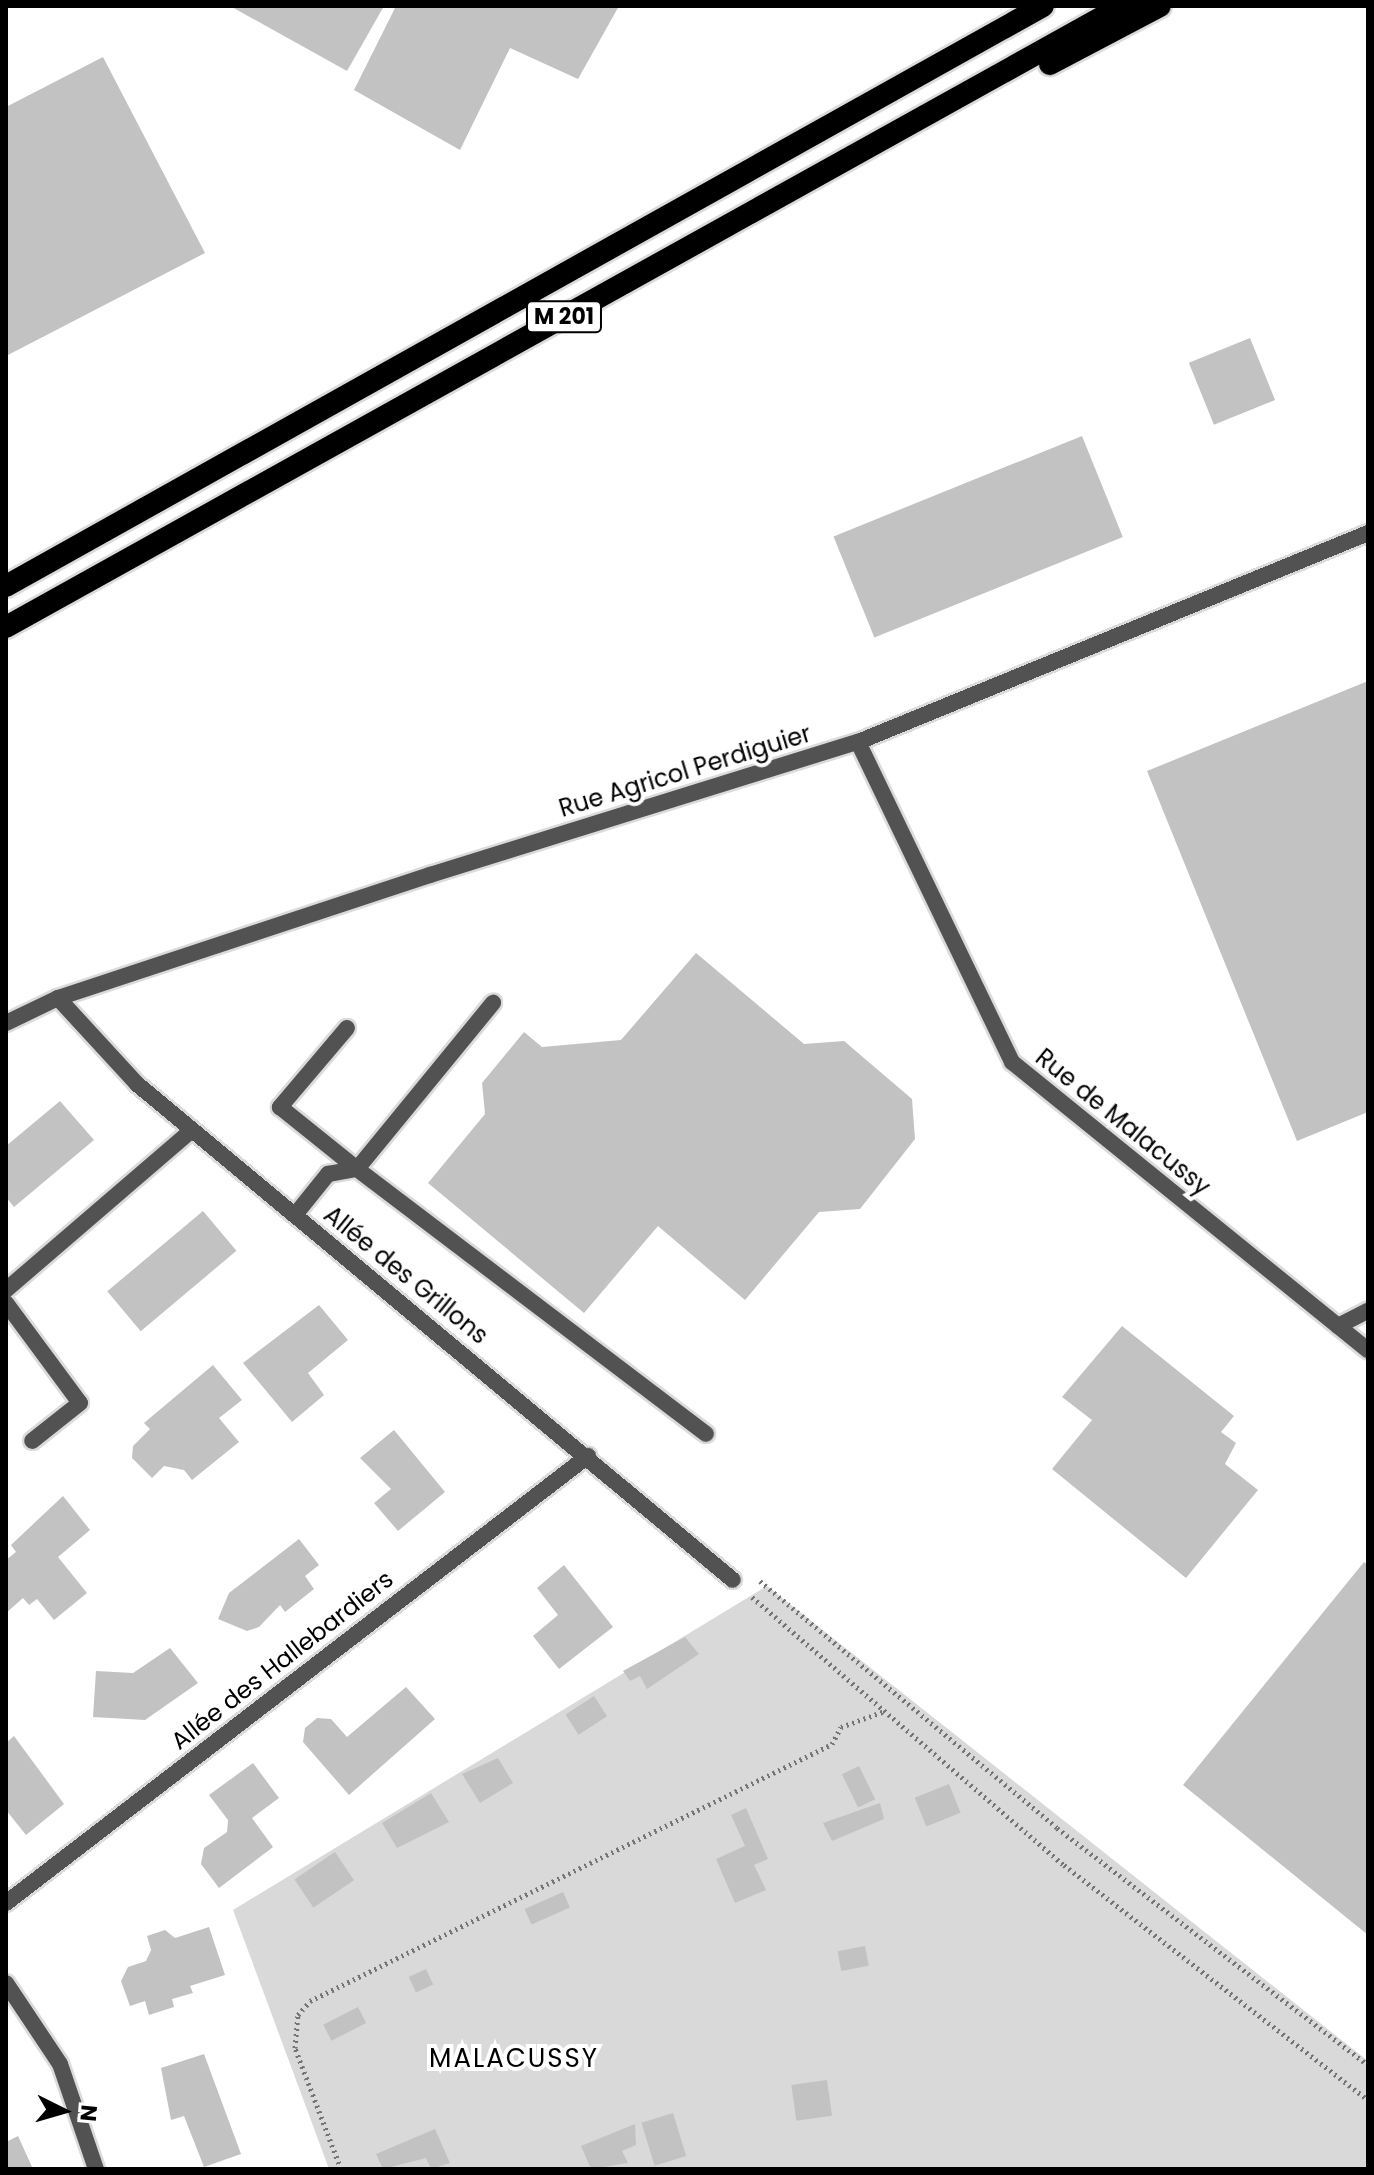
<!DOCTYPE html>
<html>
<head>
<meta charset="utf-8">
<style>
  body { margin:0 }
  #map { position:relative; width:1374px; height:2175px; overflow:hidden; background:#fff; font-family:Poppins,sans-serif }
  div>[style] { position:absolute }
  .green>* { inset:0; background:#d9d9d9 }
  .building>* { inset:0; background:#c2c2c2; transform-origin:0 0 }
  .path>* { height:5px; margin-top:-2.5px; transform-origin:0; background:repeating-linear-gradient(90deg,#747474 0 2px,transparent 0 6px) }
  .roads { filter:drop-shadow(2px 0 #dbdbdb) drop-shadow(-2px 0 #dbdbdb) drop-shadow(0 2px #dbdbdb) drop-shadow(0 -2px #dbdbdb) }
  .service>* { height:16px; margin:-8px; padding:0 8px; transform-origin:8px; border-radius:8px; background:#525252 }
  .minor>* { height:16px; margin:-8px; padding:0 8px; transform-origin:8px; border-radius:8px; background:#525252 }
  .tertiary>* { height:16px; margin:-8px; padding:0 8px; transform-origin:8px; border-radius:8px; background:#525252 }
  .trunk>* { height:22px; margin:-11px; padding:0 11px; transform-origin:11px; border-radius:11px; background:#000 }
  span { translate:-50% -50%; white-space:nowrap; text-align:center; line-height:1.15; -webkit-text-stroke:8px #fff; paint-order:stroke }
  .shield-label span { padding:2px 6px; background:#fff; border:2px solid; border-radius:6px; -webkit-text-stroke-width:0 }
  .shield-label { font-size:22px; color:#000; font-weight:700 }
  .street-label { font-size:24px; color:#000 }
  .neighbourhood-label { font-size:26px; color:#000; letter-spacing:2px }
  .frame { position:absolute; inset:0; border:8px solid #000; pointer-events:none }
  .north { position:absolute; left:24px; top:2071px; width:80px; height:80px; -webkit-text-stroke:6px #fff; paint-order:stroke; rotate:95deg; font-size:22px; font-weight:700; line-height:32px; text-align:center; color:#000 }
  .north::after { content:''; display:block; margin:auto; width:28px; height:36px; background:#000; clip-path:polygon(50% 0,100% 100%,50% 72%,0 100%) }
</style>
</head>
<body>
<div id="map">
  <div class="green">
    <div style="clip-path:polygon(767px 1586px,1368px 2061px,1368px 2169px,329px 2169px,233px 1910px)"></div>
  </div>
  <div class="building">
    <div style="clip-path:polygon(230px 6px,384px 6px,347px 71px)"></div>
    <div style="clip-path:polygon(396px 6px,619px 6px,578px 79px,510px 48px,460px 150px,354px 90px)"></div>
    <div style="clip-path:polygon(103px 57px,205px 253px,6px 356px,6px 107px)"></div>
    <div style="left:1250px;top:338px;width:67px;height:66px;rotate:68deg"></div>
    <div style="left:1082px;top:436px;width:109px;height:268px;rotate:68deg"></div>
    <div style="clip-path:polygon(1368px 681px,1368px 1112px,1297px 1141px,1147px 771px)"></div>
    <div style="clip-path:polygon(696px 953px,804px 1044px,844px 1041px,912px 1099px,915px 1139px,860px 1209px,819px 1212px,745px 1300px,658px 1226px,584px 1313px,428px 1183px,485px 1114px,482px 1083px,524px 1032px,542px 1047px,621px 1040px)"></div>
    <div style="clip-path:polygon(60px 1101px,94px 1140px,14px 1207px,6px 1197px,6px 1146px)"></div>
    <div style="left:203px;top:1211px;width:52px;height:125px;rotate:50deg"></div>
    <div style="clip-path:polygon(319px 1305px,348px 1340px,308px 1373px,324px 1395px,292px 1422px,243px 1363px)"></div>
    <div style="clip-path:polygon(1122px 1326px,1234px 1416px,1221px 1432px,1236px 1443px,1225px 1464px,1258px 1490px,1186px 1578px,1052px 1469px,1092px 1420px,1062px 1397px)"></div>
    <div style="clip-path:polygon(213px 1365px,242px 1400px,219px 1418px,239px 1442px,192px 1480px,184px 1470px,164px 1466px,152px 1478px,132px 1458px,133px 1446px,150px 1429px,144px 1423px)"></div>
    <div style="clip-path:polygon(394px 1430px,445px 1492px,398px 1531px,374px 1503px,391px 1489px,360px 1458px)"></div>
    <div style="clip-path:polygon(63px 1496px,90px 1530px,58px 1557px,87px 1593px,54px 1620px,37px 1599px,29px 1605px,23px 1598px,6px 1613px,6px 1560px,16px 1552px,11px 1545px)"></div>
    <div style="clip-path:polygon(299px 1539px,319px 1565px,305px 1576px,314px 1589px,285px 1612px,280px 1605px,259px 1627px,247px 1631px,218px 1619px,229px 1593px)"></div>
    <div style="clip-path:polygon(1364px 1562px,1368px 1565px,1368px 1935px,1183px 1785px)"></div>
    <div style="clip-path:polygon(564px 1565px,613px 1627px,559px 1669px,533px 1636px,558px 1615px,537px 1588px)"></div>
    <div style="clip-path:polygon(685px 1637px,699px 1654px,647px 1689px,640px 1676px,630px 1681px,623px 1671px)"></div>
    <div style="clip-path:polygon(170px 1648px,198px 1683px,145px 1720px,93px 1717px,96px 1671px,133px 1673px)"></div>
    <div style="clip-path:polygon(406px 1687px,435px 1719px,349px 1795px,303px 1742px,305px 1728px,317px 1718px,331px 1719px,347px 1737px)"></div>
    <div style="left:594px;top:1696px;width:24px;height:34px;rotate:57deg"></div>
    <div style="clip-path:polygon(14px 1736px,64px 1804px,26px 1835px,6px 1810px,6px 1743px)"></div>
    <div style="clip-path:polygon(498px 1758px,513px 1783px,480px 1803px,462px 1774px)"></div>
    <div style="clip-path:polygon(253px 1763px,279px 1798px,252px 1818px,273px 1847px,219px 1888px,201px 1864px,204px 1848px,227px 1832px,228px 1820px,209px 1795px)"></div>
    <div style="left:859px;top:1766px;width:37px;height:19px;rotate:64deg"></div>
    <div style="left:949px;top:1784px;width:31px;height:37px;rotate:68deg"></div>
    <div style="clip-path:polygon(431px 1793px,449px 1822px,397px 1848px,382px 1823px)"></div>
    <div style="clip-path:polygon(880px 1803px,884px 1819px,832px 1841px,823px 1823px)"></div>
    <div style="clip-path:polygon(746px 1808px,768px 1859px,754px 1865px,766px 1890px,735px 1903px,716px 1859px,745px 1846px,731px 1815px)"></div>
    <div style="left:335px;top:1852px;width:34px;height:49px;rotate:56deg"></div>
    <div style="left:563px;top:1892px;width:17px;height:42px;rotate:66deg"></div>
    <div style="clip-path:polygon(209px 1927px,225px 1975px,190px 1986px,193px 1993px,172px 1999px,174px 2007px,149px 2015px,145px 2001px,130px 2006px,121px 1981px,128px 1967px,146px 1961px,151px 1950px,147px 1936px,165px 1930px,175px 1938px)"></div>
    <div style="left:865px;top:1946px;width:20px;height:28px;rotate:79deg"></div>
    <div style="left:426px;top:1969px;width:17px;height:19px;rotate:65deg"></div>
    <div style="left:358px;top:2007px;width:18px;height:39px;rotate:63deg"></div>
    <div style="clip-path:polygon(204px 2054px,241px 2154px,204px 2167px,184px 2116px,171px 2120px,161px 2068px)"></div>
    <div style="left:827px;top:2080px;width:36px;height:36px;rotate:82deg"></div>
    <div style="left:673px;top:2113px;width:45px;height:33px;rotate:73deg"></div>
    <div style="clip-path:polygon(635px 2124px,636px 2145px,622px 2151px,628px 2163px,591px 2169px,581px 2146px)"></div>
    <div style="clip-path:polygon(435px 2129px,450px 2163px,431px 2169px,426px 2158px,383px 2169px,376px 2154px)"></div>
    <div style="clip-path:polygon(18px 2136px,33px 2169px,6px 2169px,6px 2142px)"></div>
  </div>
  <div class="path">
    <div style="left:760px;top:1581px;width:386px;rotate:39.7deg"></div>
    <div style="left:1057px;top:1828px;width:391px;rotate:37.3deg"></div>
    <div style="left:752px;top:1597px;width:411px;rotate:40.7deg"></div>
    <div style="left:1064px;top:1865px;width:384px;rotate:37.7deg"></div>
    <div style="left:341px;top:2169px;width:129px;rotate:-110.8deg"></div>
    <div style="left:295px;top:2048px;width:33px;rotate:-85deg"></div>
    <div style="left:298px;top:2015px;width:18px;rotate:-49deg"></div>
    <div style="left:310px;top:2001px;width:582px;rotate:-26.21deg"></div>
    <div style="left:832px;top:1744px;width:19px;rotate:-62deg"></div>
    <div style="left:841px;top:1727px;width:47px;rotate:-20deg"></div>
  </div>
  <div class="roads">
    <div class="service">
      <div style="left:347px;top:1028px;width:104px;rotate:130.3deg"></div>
      <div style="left:280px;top:1107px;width:99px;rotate:38.8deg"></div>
      <div style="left:357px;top:1169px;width:215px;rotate:-50.7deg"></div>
      <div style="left:295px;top:1215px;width:53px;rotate:-51.2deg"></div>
      <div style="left:328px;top:1174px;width:29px;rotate:-10deg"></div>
      <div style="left:357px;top:1169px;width:438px;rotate:37.2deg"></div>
      <div style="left:1338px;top:1326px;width:34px;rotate:-27deg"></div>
    </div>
    <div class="minor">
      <div style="left:858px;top:742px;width:355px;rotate:64.3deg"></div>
      <div style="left:1012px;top:1062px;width:458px;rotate:39deg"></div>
      <div style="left:58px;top:998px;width:117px;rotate:47.4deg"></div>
      <div style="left:137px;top:1084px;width:775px;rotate:39.77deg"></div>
      <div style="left:6px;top:1290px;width:245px;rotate:-40.7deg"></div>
      <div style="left:6px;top:1303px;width:124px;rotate:53.5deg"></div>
      <div style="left:80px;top:1403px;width:61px;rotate:141.6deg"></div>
      <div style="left:6px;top:1903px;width:734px;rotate:-37.53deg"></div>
      <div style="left:6px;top:1983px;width:97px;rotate:56.3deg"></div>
      <div style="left:60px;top:2064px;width:111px;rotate:71.1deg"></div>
    </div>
    <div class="tertiary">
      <div style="left:6px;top:1023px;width:58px;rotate:-25.7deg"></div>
      <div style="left:58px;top:998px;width:392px;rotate:-18.3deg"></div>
      <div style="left:430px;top:875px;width:448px;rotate:-17.3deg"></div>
      <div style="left:858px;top:742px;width:551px;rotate:-22.28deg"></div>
    </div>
    <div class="trunk">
      <div style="left:1050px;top:64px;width:124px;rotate:-27.8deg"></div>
      <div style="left:6px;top:586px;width:1188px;rotate:-29.22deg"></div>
      <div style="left:6px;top:627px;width:1277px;rotate:-29.09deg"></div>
    </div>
  </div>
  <div class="shield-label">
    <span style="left:564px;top:317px">M 201</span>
  </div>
  <div class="street-label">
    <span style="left:685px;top:771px;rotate:-17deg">Rue Agricol Perdiguier</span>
    <span style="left:1123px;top:1122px;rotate:39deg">Rue de Malacussy</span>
    <span style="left:406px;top:1275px;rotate:39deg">Allée des Grillons</span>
    <span style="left:282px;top:1660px;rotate:-38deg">Allée des Hallebardiers</span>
  </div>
  <div class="neighbourhood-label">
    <span style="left:514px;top:2059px">MALACUSSY</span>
  </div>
  <div class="frame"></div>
  <div class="north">N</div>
</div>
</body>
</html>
